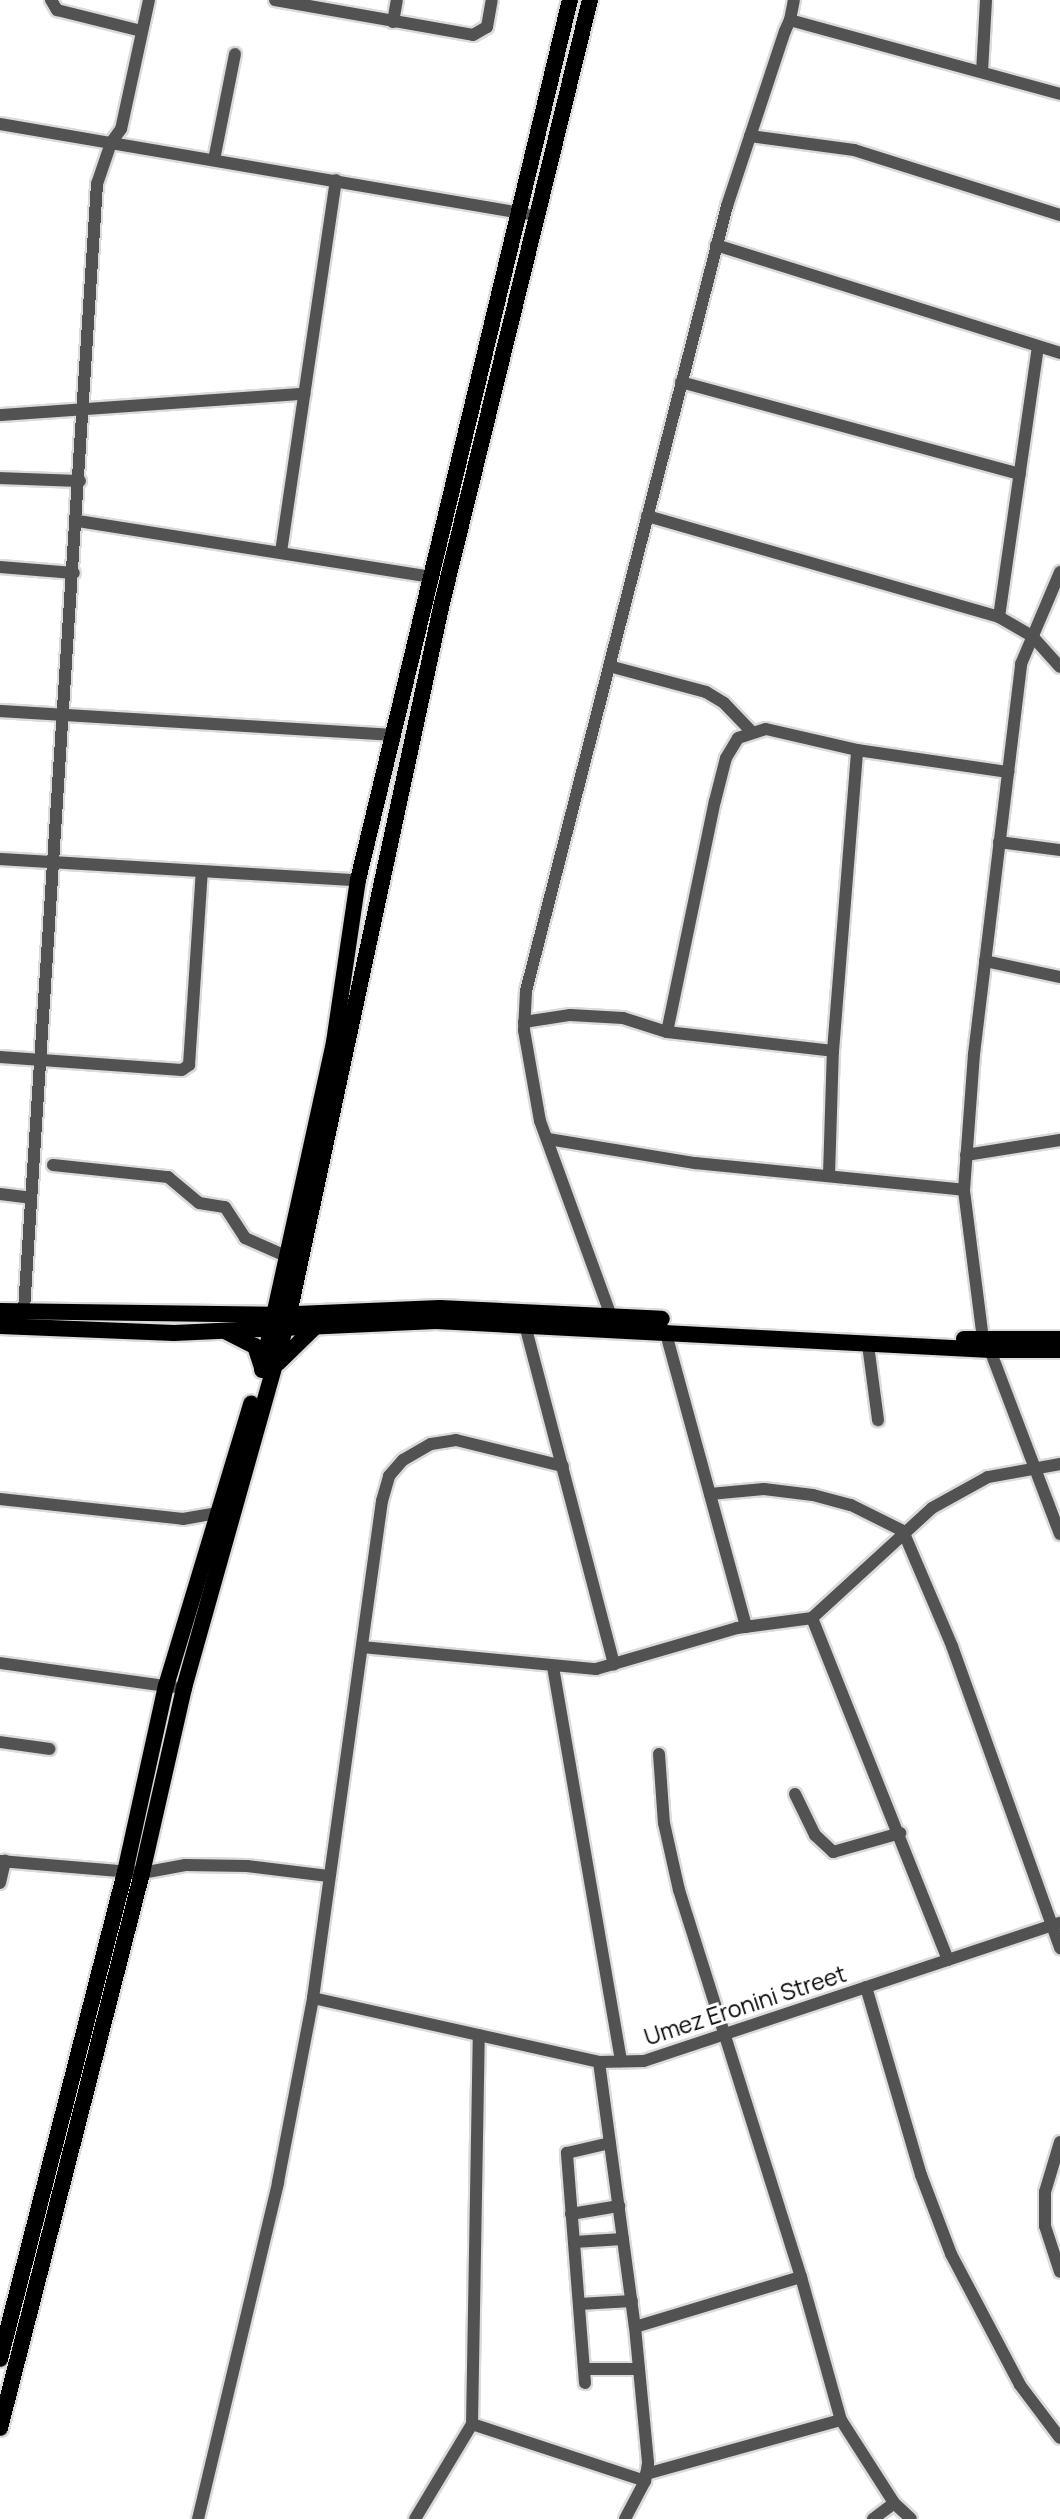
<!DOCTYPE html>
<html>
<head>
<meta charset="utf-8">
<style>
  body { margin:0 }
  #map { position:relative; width:1060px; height:2519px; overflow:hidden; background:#fff; font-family:Manrope,sans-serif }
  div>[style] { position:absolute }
  .roads { filter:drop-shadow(2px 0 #dbdbdb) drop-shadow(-2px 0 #dbdbdb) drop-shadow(0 2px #dbdbdb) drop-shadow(0 -2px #dbdbdb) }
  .minor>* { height:12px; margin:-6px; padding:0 6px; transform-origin:6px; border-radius:6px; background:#525252 }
  .major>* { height:16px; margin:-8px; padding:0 8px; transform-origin:8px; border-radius:8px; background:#000 }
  span { translate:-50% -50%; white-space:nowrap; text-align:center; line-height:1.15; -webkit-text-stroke:6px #fff; paint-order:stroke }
  .street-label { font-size:23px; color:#000 }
</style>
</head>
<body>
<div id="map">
  <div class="roads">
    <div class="minor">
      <div style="left:51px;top:0;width:12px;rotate:59deg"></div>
      <div style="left:57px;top:10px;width:87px;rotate:14deg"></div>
      <div style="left:149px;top:0;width:132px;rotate:102.2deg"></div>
      <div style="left:121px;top:129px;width:17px;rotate:126deg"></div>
      <div style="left:111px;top:143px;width:421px;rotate:9.7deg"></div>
      <div style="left:275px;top:0;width:201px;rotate:10deg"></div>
      <div style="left:473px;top:35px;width:16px;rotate:-30deg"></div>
      <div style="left:487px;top:27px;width:27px;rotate:-80deg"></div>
      <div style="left:790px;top:20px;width:20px;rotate:-79deg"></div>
      <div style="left:393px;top:22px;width:22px;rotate:-80deg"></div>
      <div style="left:982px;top:72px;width:72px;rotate:-86.8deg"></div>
      <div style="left:0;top:124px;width:113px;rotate:9.7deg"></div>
      <div style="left:111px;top:143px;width:43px;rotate:108.9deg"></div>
      <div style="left:97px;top:184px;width:1128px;rotate:93.71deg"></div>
      <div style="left:750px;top:136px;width:105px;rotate:7.7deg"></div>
      <div style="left:854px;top:150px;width:216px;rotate:17.5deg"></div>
      <div style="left:214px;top:160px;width:108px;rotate:-78.8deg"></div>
      <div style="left:716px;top:245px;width:361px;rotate:17.4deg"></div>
      <div style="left:681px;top:382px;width:351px;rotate:15.2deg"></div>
      <div style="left:0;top:415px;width:305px;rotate:-4deg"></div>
      <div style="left:0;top:478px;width:80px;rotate:2.1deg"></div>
      <div style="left:647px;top:516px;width:366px;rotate:16deg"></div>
      <div style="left:999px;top:617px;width:39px;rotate:30deg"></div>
      <div style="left:1033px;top:637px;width:40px;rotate:48deg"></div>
      <div style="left:78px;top:521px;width:358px;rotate:9deg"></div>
      <div style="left:281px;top:552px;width:376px;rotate:-81.6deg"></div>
      <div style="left:0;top:567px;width:74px;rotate:4.6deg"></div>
      <div style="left:999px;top:617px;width:273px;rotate:-81.8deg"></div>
      <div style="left:609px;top:666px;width:100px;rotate:15deg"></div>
      <div style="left:706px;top:692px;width:21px;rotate:31deg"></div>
      <div style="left:724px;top:703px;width:39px;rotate:46deg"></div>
      <div style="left:0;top:711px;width:393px;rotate:3.5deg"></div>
      <div style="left:999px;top:842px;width:62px;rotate:7.5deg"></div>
      <div style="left:0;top:859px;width:359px;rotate:3.4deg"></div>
      <div style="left:985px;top:961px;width:77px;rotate:12deg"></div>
      <div style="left:524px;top:1022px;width:47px;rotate:-8.7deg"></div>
      <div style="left:570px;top:1015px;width:53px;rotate:3.2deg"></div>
      <div style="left:623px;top:1018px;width:46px;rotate:17.7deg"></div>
      <div style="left:667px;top:1032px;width:167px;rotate:6.5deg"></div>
      <div style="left:667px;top:1032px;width:236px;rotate:-78.3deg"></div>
      <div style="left:715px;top:801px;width:44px;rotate:-75.7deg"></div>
      <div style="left:726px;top:758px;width:23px;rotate:-59deg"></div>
      <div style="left:738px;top:738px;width:29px;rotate:-18deg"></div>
      <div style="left:766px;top:729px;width:93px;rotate:13deg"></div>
      <div style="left:857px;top:750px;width:153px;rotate:8.3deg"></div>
      <div style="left:0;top:1057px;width:182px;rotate:4.1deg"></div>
      <div style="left:182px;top:1070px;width:9px;rotate:-36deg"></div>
      <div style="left:189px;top:1065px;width:194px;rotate:-86.2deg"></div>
      <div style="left:548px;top:1139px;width:149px;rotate:9.3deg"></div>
      <div style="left:695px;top:1163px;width:270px;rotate:5.7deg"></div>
      <div style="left:966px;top:1155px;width:95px;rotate:-9.1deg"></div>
      <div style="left:53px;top:1165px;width:116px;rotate:6deg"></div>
      <div style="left:168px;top:1177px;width:40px;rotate:40deg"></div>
      <div style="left:199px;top:1203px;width:26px;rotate:9deg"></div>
      <div style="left:225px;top:1207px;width:37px;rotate:57deg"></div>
      <div style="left:245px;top:1238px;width:47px;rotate:23.8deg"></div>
      <div style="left:829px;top:1175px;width:124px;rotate:-88.2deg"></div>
      <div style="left:833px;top:1051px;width:302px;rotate:-85.4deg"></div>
      <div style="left:0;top:1194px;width:31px;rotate:7deg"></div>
      <div style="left:611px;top:1316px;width:208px;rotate:-110deg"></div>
      <div style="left:540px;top:1121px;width:92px;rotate:-100deg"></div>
      <div style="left:524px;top:1030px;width:39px;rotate:-87deg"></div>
      <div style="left:526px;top:991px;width:810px;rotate:-75.64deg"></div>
      <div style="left:727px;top:206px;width:184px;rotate:-71.7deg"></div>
      <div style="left:785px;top:31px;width:12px;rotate:-66deg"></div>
      <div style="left:790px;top:20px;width:280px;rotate:15.3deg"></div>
      <div style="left:525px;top:1325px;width:351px;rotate:75.3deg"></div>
      <div style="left:665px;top:1330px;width:308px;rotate:74.7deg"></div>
      <div style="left:983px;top:1339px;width:150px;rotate:-97.3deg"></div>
      <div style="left:964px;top:1190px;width:136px;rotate:-85.8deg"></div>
      <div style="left:974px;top:1054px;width:393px;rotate:-83.1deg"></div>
      <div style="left:1021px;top:664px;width:100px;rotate:-67deg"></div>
      <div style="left:868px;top:1345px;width:76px;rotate:82.4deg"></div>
      <div style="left:990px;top:1350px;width:197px;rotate:69.2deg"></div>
      <div style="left:710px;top:1494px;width:54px;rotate:-5.3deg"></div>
      <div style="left:764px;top:1489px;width:49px;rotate:7deg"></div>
      <div style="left:813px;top:1495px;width:39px;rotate:15deg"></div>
      <div style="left:851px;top:1505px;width:58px;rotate:26.6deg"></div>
      <div style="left:903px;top:1531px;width:125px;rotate:66.9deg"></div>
      <div style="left:952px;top:1646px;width:321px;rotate:70.3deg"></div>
      <div style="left:0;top:1499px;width:184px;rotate:6.2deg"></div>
      <div style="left:183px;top:1519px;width:34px;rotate:-10deg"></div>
      <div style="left:812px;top:1618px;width:368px;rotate:68.3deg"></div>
      <div style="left:362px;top:1647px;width:235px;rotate:5.4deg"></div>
      <div style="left:596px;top:1669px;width:147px;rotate:-16.2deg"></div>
      <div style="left:737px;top:1628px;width:76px;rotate:-7.6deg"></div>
      <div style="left:812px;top:1618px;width:163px;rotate:-42.5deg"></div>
      <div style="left:932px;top:1508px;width:64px;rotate:-29deg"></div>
      <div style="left:988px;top:1477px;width:73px;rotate:-10.2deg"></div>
      <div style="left:0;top:1663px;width:175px;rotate:7.9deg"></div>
      <div style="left:553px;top:1667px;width:400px;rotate:80.2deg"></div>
      <div style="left:0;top:1742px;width:50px;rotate:8deg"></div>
      <div style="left:659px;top:1754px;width:69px;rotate:85.9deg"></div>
      <div style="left:664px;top:1823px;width:69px;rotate:77.4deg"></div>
      <div style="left:679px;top:1890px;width:406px;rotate:72.5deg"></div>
      <div style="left:801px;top:2277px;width:148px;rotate:74.4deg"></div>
      <div style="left:841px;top:2420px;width:98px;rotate:57.4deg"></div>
      <div style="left:894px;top:2503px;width:23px;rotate:43deg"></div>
      <div style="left:795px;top:1794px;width:46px;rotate:64deg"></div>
      <div style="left:815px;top:1835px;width:25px;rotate:43deg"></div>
      <div style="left:833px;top:1852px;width:70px;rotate:-15.8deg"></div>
      <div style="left:0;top:1861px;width:143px;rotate:4.8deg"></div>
      <div style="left:142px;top:1873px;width:44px;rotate:-10.5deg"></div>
      <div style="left:185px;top:1865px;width:62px;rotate:0.9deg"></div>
      <div style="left:247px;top:1866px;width:82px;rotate:7deg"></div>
      <div style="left:0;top:1883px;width:23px;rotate:-77deg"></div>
      <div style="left:866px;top:1987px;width:196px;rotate:73.7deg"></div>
      <div style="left:921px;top:2175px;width:85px;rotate:69.2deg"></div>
      <div style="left:951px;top:2254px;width:148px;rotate:62.2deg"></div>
      <div style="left:1020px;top:2385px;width:66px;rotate:53deg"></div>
      <div style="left:313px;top:1998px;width:293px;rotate:12.6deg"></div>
      <div style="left:599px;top:2062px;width:45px;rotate:-1.3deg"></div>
      <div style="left:644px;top:2061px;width:438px;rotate:-18.4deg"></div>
      <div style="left:599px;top:2062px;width:267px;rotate:82.3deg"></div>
      <div style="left:635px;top:2327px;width:137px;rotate:84.5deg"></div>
      <div style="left:648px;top:2463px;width:18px;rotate:99deg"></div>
      <div style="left:645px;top:2481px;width:43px;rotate:117.8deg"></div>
      <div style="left:1060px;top:2142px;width:52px;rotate:106.7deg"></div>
      <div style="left:1045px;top:2192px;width:34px;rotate:90deg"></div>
      <div style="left:1045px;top:2226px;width:48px;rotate:71.9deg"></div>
      <div style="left:571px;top:2214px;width:49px;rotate:-9.5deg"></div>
      <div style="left:574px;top:2242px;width:49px;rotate:-3.5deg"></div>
      <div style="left:579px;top:2304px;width:53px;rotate:-3.2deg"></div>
      <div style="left:635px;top:2327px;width:173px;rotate:-16.8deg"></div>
      <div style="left:584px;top:2369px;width:55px"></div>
      <div style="left:585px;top:2383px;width:231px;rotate:-94.5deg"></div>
      <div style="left:567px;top:2153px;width:44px;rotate:-13.1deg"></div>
      <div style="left:472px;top:2424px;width:182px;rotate:18.2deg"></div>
      <div style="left:646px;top:2474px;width:202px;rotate:-15.5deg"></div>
      <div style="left:198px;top:2519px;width:346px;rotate:-76.6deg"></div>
      <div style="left:278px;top:2182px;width:187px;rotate:-79.2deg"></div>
      <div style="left:313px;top:1998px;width:502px;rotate:-82.1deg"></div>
      <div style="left:382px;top:1501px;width:26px;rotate:-74deg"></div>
      <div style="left:389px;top:1476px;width:21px;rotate:-49deg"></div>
      <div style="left:403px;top:1460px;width:32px;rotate:-30deg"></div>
      <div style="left:431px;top:1444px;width:25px;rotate:-9deg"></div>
      <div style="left:456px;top:1440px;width:110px;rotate:13.7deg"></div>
      <div style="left:415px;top:2519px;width:111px;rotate:-59deg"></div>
      <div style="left:472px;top:2424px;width:389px;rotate:-89deg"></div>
      <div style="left:873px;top:2519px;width:26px;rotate:-37deg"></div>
    </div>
    <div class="major">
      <div style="left:0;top:1311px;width:273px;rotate:0.8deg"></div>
      <div style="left:273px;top:1315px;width:167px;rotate:-2.4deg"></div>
      <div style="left:440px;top:1308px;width:222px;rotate:2.8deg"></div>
      <div style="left:0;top:1326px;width:174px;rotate:2.3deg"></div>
      <div style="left:174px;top:1333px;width:262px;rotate:-2.6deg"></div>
      <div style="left:436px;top:1321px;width:555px;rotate:3deg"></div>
      <div style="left:990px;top:1350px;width:70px"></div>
      <div style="left:227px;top:1332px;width:31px;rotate:27deg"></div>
      <div style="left:255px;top:1346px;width:23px;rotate:72deg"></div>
      <div style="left:964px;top:1339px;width:96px"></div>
      <div style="left:278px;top:1363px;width:53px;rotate:-44.2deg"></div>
      <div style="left:262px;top:1370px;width:336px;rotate:-77.6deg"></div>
      <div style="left:334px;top:1042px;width:164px;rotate:-81.6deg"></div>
      <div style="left:358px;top:880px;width:905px;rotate:-76.46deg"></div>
      <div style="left:0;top:2359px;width:503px;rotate:-75.6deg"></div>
      <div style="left:125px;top:1872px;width:190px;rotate:-77.6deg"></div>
      <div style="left:166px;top:1686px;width:295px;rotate:-73.2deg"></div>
      <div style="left:0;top:2428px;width:573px;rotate:-75.65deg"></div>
      <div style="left:142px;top:1873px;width:190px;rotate:-77.2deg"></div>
      <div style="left:184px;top:1688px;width:388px;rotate:-74.3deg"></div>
      <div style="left:289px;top:1314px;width:727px;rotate:-77.86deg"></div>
      <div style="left:442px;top:603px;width:621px;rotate:-76.21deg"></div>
    </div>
  </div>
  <div class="street-label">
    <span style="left:745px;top:2005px;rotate:-18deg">Umez Eronini Street</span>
  </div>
</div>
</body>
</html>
